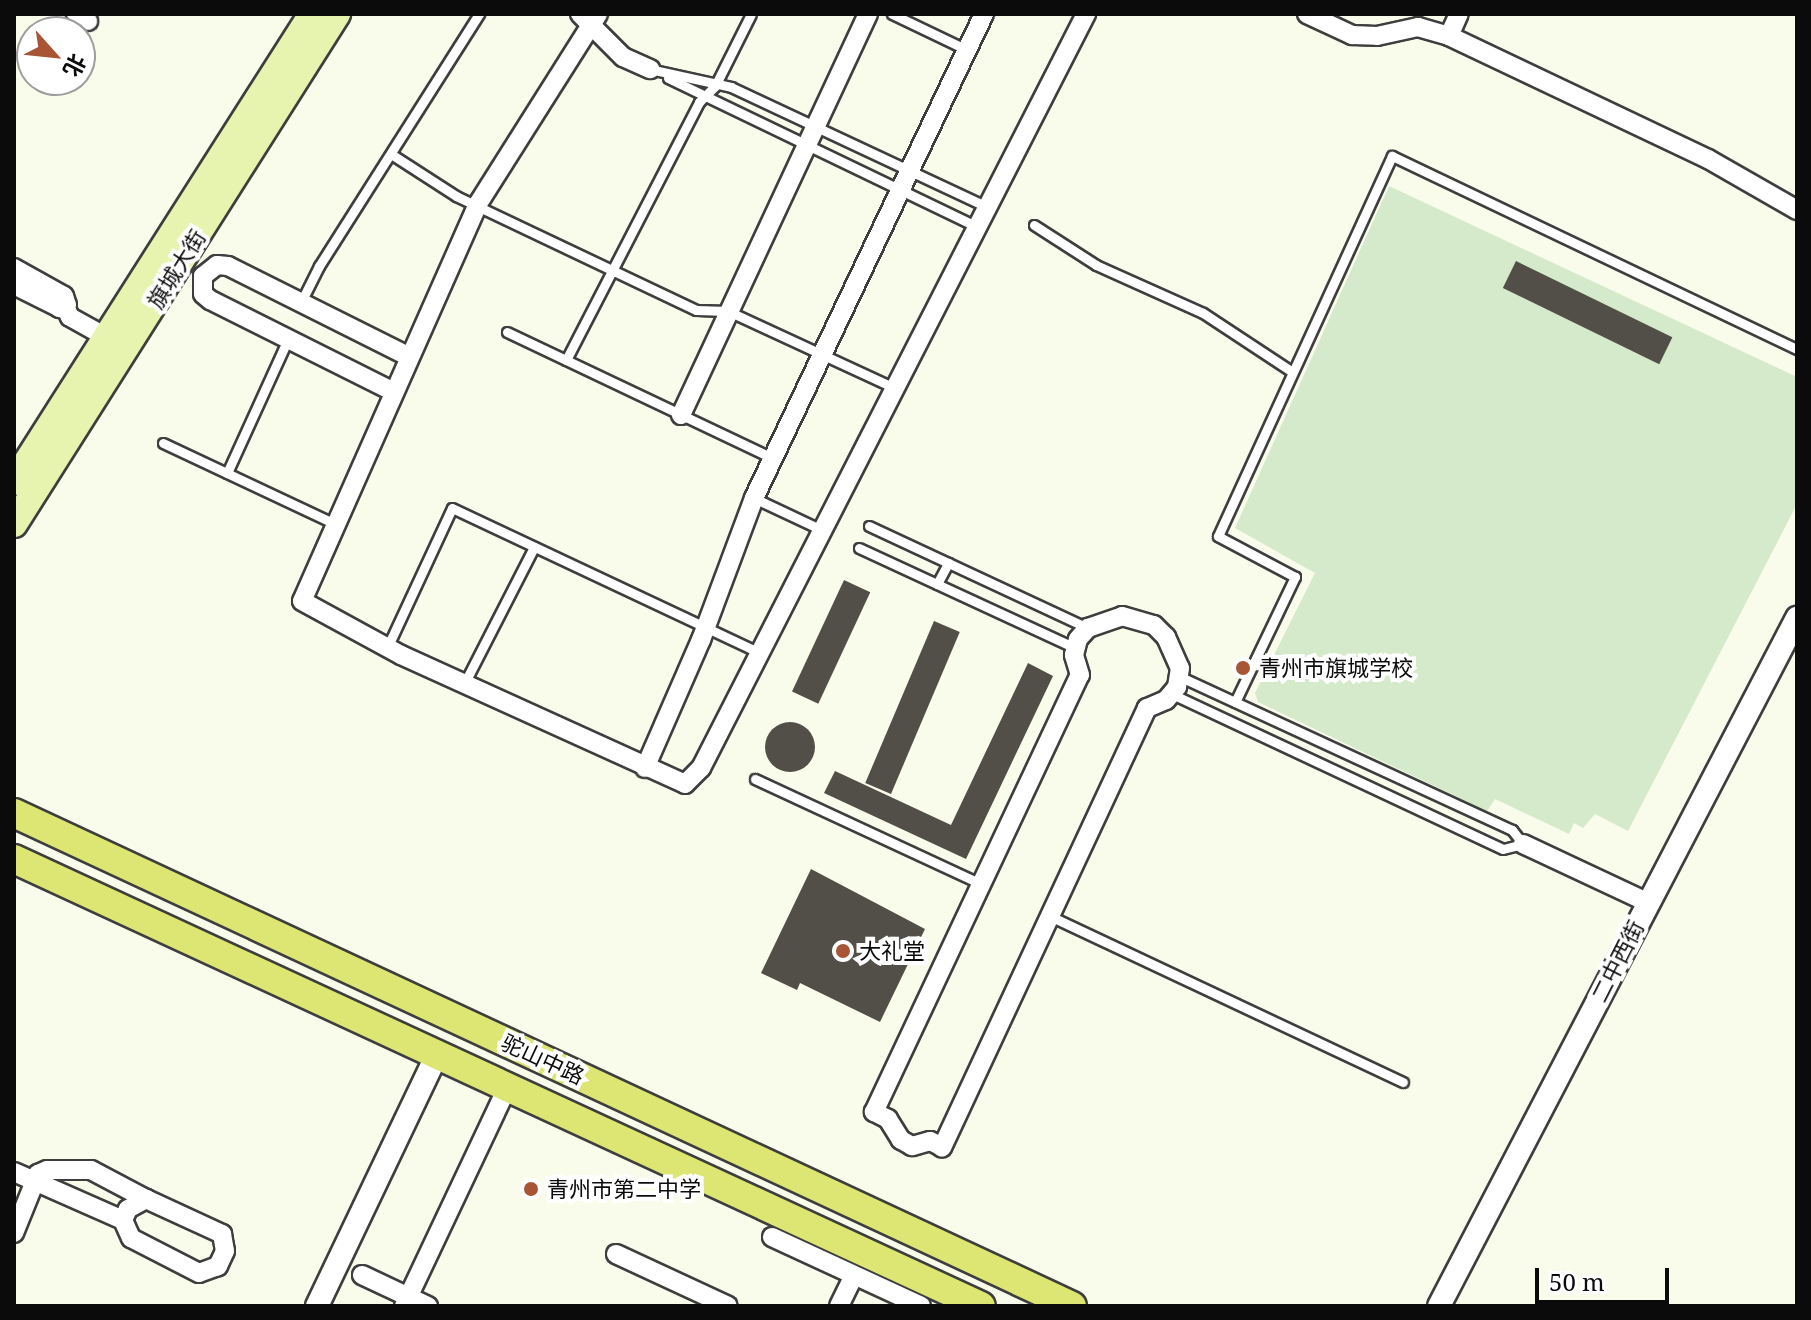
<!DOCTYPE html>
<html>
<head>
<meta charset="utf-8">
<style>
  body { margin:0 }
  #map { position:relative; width:1811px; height:1320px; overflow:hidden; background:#fafceb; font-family:"Noto Serif","Noto Sans SC",serif }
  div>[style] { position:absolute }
  .pitch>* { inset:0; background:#d5eaca }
  .building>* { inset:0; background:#524f49; transform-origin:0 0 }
  .round { border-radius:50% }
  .roads { filter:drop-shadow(2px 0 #3e3e3e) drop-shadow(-2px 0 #3e3e3e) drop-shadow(0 2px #3e3e3e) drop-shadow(0 -2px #3e3e3e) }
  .service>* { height:9px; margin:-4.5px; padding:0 4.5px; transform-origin:4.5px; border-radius:4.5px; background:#fff }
  .minor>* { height:18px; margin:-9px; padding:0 9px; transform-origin:9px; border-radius:9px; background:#fff }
  .tertiary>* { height:22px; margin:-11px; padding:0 11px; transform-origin:11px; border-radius:11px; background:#fff }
  .secondary>* { height:26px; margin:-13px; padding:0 13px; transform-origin:13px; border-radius:13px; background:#e6f4af }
  .primary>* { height:28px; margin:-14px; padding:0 14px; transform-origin:14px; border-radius:14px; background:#dde672 }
  .dots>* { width:22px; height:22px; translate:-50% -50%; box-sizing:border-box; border:4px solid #fff; border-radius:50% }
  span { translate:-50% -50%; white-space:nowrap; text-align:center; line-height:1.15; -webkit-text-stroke:8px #fff; paint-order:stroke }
  .street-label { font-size:22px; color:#0b0b0b }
  .poi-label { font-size:22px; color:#0b0b0b }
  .left { translate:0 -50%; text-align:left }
  .frame { position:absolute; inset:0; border:16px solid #0b0b0b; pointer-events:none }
  .north { position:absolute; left:16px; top:16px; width:80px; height:80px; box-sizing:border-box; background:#fff; border:2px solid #9d9d9d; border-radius:50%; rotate:117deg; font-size:22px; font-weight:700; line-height:32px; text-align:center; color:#0b0b0b }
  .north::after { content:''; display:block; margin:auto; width:28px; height:36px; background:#a85536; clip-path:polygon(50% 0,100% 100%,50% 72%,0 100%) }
  .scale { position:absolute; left:1535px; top:1268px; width:134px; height:36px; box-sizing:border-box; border:4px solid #0b0b0b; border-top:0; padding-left:10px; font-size:24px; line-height:28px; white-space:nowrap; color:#0b0b0b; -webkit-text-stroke:6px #fff; paint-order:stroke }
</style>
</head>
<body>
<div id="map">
  <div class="pitch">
    <div style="clip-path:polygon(1389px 186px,1797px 377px,1797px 504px,1628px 831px,1595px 814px,1583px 828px,1574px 823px,1569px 834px,1495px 799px,1487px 811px,1258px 702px,1255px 693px,1315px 573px,1235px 528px)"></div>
  </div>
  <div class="building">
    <div style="left:1516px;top:261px;width:174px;height:30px;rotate:26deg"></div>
    <div style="left:844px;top:580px;width:29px;height:123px;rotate:25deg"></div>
    <div style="left:934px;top:621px;width:28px;height:176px;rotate:23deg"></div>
    <div style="clip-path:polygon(1028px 663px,1053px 676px,966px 859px,824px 793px,835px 771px,951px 825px)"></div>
    <div class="round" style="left:765px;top:722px;width:50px;height:50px"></div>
    <div style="clip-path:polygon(811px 869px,925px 929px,880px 1022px,800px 983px,797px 990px,761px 973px)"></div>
  </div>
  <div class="roads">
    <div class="service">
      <div style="left:892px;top:14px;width:83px;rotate:25.6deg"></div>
      <div style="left:650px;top:69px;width:83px;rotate:12.5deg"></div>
      <div style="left:731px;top:87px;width:285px;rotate:25.1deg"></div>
      <div style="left:668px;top:78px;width:345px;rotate:25.7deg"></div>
      <div style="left:394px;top:156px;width:74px;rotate:32.8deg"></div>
      <div style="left:456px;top:196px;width:266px;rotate:25.4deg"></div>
      <div style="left:696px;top:310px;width:32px;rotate:2deg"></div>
      <div style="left:728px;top:311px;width:186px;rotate:24.8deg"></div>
      <div style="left:1034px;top:225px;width:74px;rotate:32.8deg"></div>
      <div style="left:1096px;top:265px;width:117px;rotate:24.2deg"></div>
      <div style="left:1203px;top:313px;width:105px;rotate:33.4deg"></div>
      <div style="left:301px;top:302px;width:40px;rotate:-63.4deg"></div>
      <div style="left:319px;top:266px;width:299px;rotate:-57.6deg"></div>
      <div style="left:507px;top:332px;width:297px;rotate:25.4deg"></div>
      <div style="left:566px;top:360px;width:290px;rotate:-62.7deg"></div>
      <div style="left:699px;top:102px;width:23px;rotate:-45deg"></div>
      <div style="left:715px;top:86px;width:80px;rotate:-63.4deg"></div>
      <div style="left:163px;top:443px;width:188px;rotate:25.2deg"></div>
      <div style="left:227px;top:473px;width:147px;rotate:-65.5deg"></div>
      <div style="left:754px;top:498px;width:77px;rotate:25.2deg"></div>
      <div style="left:869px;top:526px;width:242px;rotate:25deg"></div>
      <div style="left:859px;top:548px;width:238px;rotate:24.8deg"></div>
      <div style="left:937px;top:584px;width:24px;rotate:-62deg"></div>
      <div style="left:387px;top:648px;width:154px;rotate:-65.1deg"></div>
      <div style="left:452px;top:508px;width:340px;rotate:25.2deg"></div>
      <div style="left:464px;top:684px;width:154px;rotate:-62.9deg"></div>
      <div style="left:1172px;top:694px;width:365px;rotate:25.1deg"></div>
      <div style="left:1503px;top:849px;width:21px;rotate:-14deg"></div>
      <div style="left:1523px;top:844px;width:18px;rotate:-128deg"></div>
      <div style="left:1512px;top:830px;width:367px;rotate:-155.2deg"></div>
      <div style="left:1235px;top:702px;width:139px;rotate:-64.4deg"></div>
      <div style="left:1295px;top:577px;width:87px;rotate:-152deg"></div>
      <div style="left:1218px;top:536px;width:418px;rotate:-65.4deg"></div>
      <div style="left:1392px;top:156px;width:449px;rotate:25.5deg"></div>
      <div style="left:755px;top:779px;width:249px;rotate:24.9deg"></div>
      <div style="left:1050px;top:916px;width:390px;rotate:25.2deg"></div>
    </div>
    <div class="minor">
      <div style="left:76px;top:14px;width:14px;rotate:30deg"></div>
      <div style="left:580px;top:14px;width:61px;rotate:45deg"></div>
      <div style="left:623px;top:57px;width:30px;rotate:24deg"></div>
      <div style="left:598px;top:14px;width:225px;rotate:122.3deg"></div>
      <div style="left:478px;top:204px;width:434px;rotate:113.9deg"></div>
      <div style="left:302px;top:601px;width:113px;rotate:28.6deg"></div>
      <div style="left:401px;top:655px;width:312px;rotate:24.4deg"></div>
      <div style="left:685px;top:784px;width:23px;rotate:-45deg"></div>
      <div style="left:701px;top:768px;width:847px;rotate:-62.95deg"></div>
      <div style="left:1307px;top:14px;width:50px;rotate:25deg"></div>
      <div style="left:1352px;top:35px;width:25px;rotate:2deg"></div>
      <div style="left:1377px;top:36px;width:42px;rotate:-12.4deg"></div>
      <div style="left:1418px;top:27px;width:32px;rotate:16deg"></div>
      <div style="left:1449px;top:36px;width:287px;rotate:25.4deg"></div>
      <div style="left:1708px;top:159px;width:103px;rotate:29.8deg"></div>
      <div style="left:1449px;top:36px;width:24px;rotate:-66deg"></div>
      <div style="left:14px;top:268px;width:57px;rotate:29.2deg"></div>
      <div style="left:64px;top:296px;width:9px;rotate:72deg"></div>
      <div style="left:67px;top:305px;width:8px;rotate:157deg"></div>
      <div style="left:60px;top:308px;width:51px;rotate:-153.4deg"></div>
      <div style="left:65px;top:307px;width:11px;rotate:63deg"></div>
      <div style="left:70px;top:317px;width:41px;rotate:29.1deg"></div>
      <div style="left:392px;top:391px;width:203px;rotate:-153.4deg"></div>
      <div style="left:210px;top:300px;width:9px;rotate:-139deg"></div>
      <div style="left:203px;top:294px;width:18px;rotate:-90deg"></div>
      <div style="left:203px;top:276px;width:18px;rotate:-38deg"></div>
      <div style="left:217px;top:265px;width:11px;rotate:5deg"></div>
      <div style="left:228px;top:266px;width:203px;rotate:26.6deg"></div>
      <div style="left:681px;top:415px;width:442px;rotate:-65deg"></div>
      <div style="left:1122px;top:616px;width:33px;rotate:16deg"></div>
      <div style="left:1154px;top:625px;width:17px;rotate:45deg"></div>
      <div style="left:1166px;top:637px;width:34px;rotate:66deg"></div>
      <div style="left:1180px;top:668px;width:19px;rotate:99deg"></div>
      <div style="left:1177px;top:687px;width:17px;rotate:130deg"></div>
      <div style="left:1166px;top:700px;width:21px;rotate:157deg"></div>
      <div style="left:1147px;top:708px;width:485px;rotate:115deg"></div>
      <div style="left:942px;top:1147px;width:13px;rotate:-153deg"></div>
      <div style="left:930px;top:1141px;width:19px;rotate:164deg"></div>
      <div style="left:912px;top:1146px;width:13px;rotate:-151deg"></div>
      <div style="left:901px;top:1140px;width:25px;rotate:-122deg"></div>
      <div style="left:888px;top:1119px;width:16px;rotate:-153deg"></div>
      <div style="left:874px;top:1112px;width:483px;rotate:-64.8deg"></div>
      <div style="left:1080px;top:675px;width:21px;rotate:-107deg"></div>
      <div style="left:1074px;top:655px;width:16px;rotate:-76deg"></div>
      <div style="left:1078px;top:639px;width:15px;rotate:-48deg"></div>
      <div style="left:1088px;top:628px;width:36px;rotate:-19deg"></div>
      <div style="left:645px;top:768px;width:140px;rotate:-66.4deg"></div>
      <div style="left:701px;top:640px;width:152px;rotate:-69.5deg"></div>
      <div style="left:754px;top:498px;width:536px;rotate:-64.58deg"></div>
      <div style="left:1523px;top:844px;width:137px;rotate:25.1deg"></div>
      <div style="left:14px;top:1172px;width:119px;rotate:23.8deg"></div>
      <div style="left:146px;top:1199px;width:84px;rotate:24.7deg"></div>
      <div style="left:222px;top:1234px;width:17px;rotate:80deg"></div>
      <div style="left:225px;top:1251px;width:17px;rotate:115deg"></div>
      <div style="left:218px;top:1266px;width:20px;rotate:160deg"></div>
      <div style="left:199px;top:1273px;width:76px;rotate:-152.8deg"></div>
      <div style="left:131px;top:1238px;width:20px;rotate:-114deg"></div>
      <div style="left:123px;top:1220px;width:12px;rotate:-66deg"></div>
      <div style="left:128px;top:1209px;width:21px;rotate:-29deg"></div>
      <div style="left:14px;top:1233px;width:64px;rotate:-67.9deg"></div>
      <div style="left:38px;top:1174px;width:10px;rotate:-24deg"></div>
      <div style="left:47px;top:1170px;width:44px"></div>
      <div style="left:91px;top:1170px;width:62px;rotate:27.8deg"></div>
      <div style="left:772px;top:1237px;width:164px;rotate:24.8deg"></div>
      <div style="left:616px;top:1254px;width:123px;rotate:24.9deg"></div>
      <div style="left:362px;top:1275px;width:73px;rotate:25.2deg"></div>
      <div style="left:404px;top:1306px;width:239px;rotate:-64.7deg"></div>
      <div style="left:839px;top:1306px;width:34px;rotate:-64deg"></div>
    </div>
    <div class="tertiary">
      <div style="left:317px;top:1306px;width:276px;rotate:-64.5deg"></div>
      <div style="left:1439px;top:1306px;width:776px;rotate:-62.51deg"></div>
    </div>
    <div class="secondary">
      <div style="left:14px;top:482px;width:555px;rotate:-57.51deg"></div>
      <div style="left:14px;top:524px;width:604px;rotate:-57.65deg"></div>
    </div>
    <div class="primary">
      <div style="left:14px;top:813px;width:1167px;rotate:24.98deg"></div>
      <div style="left:14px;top:859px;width:1065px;rotate:24.81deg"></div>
    </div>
  </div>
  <div class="dots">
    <div style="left:1243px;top:668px;background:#a85536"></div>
    <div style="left:843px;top:951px;background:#a85536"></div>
    <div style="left:531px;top:1189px;background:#a85536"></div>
  </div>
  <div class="street-label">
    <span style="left:176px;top:269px;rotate:-58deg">旗城大街</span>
    <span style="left:1617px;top:961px;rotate:-63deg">二中西街</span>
    <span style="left:543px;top:1059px;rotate:25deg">驼山中路</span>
  </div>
  <div class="poi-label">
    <span class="left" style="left:1259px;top:668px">青州市旗城学校</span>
    <span class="left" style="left:859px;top:951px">大礼堂</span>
    <span class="left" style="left:547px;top:1189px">青州市第二中学</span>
  </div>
  <div class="frame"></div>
  <div class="north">北</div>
  <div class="scale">50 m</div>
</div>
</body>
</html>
